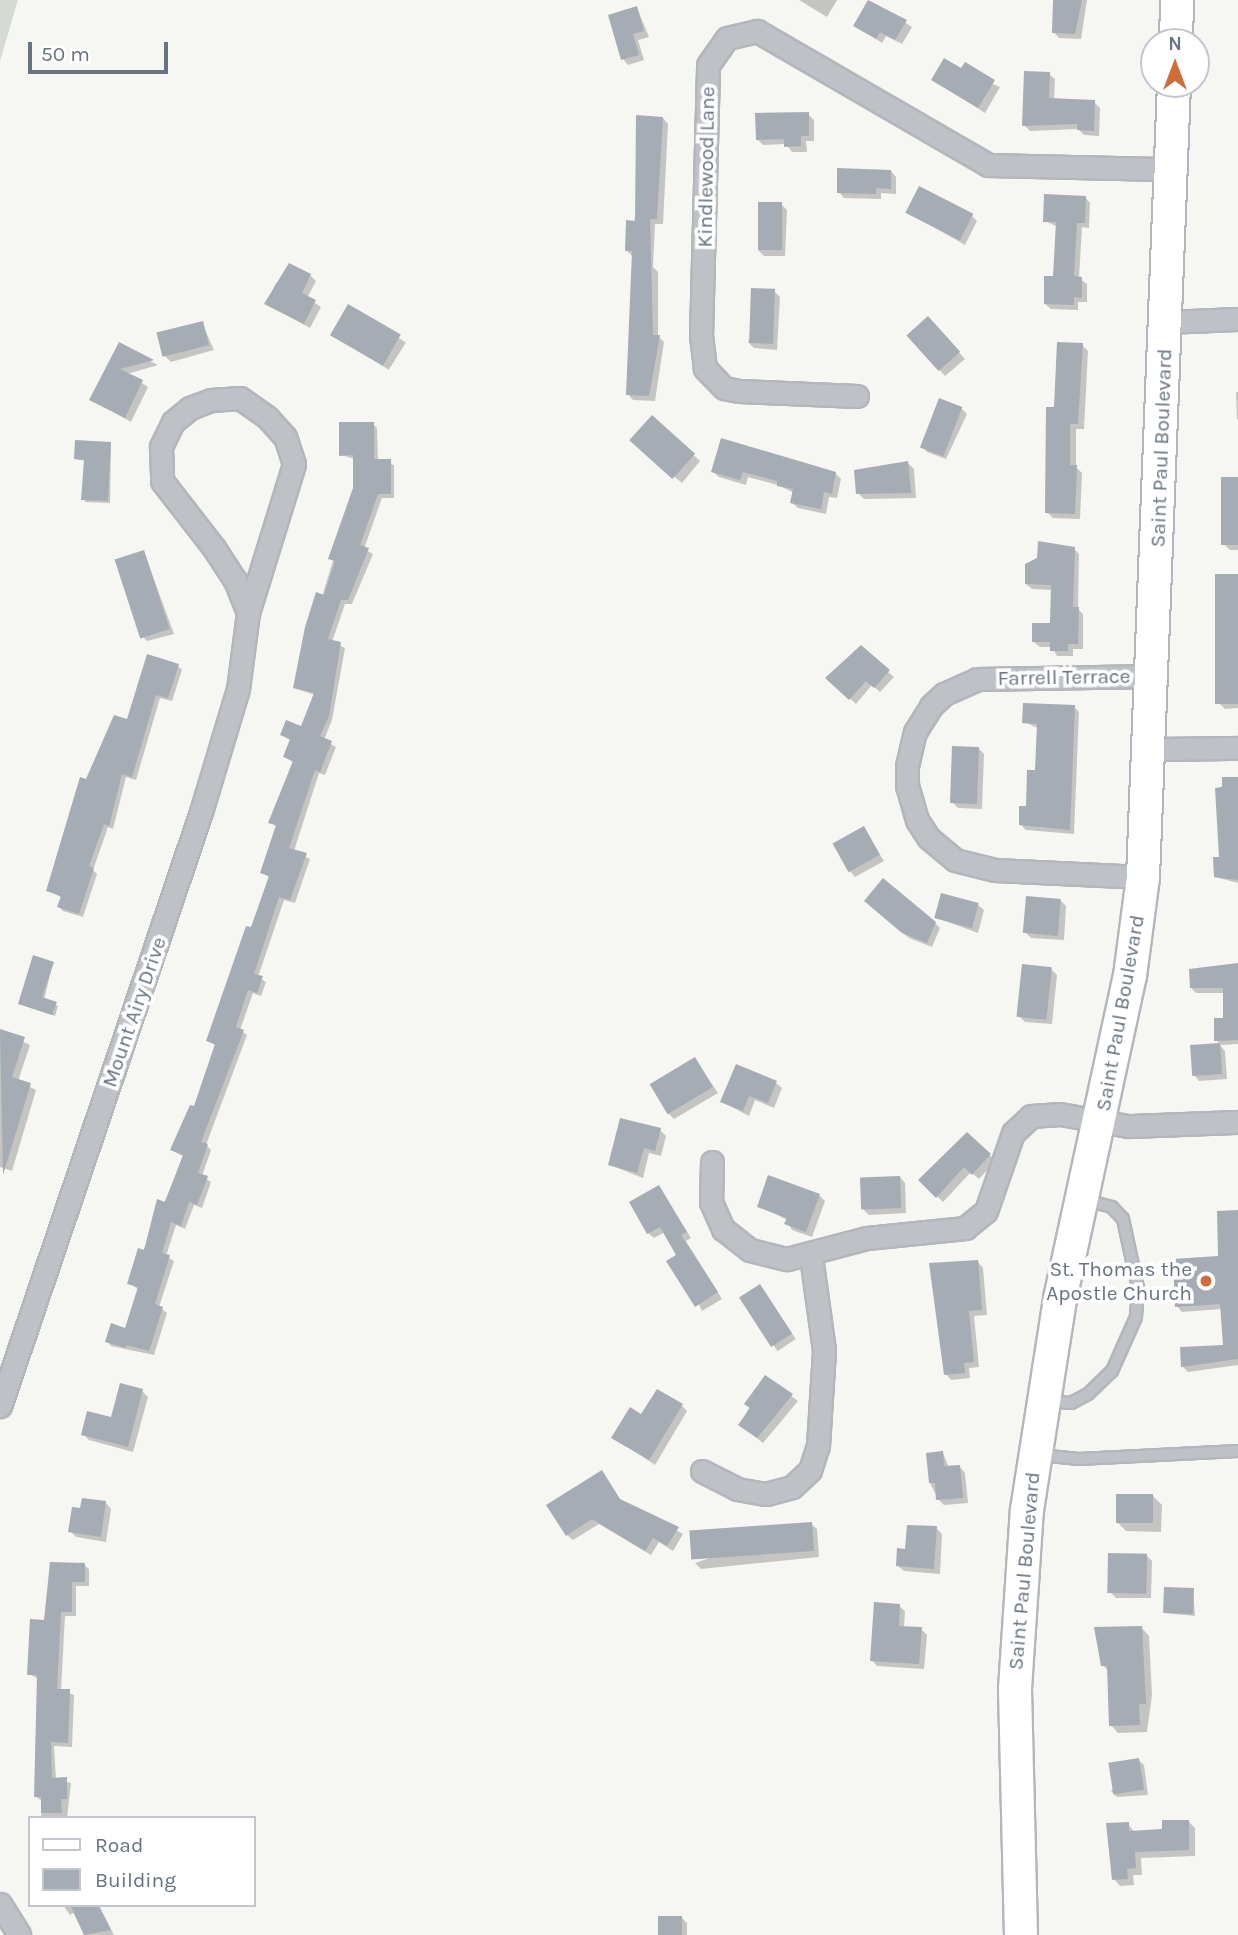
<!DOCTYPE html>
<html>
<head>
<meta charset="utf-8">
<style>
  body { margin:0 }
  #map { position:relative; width:1238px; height:1935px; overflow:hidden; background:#f6f6f3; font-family:Karla,sans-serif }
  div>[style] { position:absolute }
  .green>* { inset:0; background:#d5dad3 }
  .shadow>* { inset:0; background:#0003; transform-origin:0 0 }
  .building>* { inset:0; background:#a6acb3; transform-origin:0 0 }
  .roads { filter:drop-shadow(2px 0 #b3b6bb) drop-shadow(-2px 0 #b3b6bb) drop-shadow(0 2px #b3b6bb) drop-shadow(0 -2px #b3b6bb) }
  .lane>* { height:10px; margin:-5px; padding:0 5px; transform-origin:5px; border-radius:5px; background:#bec1c5 }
  .street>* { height:21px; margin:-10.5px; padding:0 10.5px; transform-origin:10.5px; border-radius:10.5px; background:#bec1c5 }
  .secondary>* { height:32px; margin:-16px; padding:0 16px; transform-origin:16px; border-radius:16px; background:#fff }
  .dots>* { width:19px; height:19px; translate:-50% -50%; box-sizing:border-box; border:4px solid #fff; border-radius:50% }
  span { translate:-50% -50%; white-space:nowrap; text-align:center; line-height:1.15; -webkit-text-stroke:7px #fff; paint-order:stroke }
  .street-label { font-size:21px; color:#687381 }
  .poi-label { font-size:21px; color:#687381 }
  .right { translate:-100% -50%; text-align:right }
  .legend { position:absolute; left:28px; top:1816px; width:228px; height:91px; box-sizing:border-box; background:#fff; border:2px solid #c3c7cd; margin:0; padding:9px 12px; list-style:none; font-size:21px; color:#687381 }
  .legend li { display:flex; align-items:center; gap:14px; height:35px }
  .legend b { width:35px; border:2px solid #c3c7cd }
  .north { position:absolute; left:1140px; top:28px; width:70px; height:70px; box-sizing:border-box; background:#fff; border:2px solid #c3c7cd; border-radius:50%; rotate:0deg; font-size:19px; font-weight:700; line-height:28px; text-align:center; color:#687381 }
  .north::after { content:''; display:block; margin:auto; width:24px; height:32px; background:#d06c39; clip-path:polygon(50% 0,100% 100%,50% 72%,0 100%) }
  .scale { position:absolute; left:28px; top:42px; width:140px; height:32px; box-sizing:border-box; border:4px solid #687381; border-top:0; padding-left:9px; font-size:21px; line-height:24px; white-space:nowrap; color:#687381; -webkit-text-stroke:5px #fff; paint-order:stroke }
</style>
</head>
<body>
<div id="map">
  <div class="green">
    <div style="clip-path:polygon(0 0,18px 0,0 61px)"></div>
  </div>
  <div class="shadow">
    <div style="clip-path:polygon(799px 0,837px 0,827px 17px)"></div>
    <div style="clip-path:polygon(1053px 0,1087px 0,1081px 39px,1059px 38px,1054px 32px)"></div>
    <div style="clip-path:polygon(870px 1px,912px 27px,902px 44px,886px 36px,882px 43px,856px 26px)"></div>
    <div style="clip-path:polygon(637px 8px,649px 37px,638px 40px,644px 60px,628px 65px,623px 59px)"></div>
    <div style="clip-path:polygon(962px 70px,1000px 87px,985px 113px,933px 80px)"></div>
    <div style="clip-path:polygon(1049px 74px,1055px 79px,1054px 100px,1094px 102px,1100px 108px,1099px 136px,1084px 135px,1078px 129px,1030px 131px,1024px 125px)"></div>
    <div style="clip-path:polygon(808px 114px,814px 120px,814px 141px,806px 141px,807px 152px,792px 152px,786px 144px,763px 145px,757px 139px)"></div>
    <div style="clip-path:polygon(663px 118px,668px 124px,663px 224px,655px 224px,653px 267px,658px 272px,658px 336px,664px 342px,655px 401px,633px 400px,628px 394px,633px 257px,626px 250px)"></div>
    <div style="clip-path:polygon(891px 171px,896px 177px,896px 194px,881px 193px,881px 199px,844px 198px,839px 192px)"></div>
    <div style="clip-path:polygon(1085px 197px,1090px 203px,1089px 228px,1082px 227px,1079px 278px,1087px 284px,1087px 302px,1078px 302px,1078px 310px,1051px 309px,1045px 304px,1055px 278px,1058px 227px,1045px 221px)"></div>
    <div style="clip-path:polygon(781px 204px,787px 210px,785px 256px,764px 256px,758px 250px)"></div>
    <div style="clip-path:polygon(909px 213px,972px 216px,977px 221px,965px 245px)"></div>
    <div style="clip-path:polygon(310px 275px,316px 281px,307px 298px,321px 307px,310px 328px,266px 304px,276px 283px)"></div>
    <div style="clip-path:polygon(774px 291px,780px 297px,777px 350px,754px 348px,748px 342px)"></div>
    <div style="left:349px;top:307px;width:67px;height:32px;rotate:32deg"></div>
    <div style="clip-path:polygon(202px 323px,214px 350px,171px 362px,165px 356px)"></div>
    <div style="clip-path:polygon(934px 325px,965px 359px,945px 376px,909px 336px)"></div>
    <div style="clip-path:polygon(119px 344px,158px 365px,127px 374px,148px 387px,131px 422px,92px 400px)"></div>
    <div style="clip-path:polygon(1082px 345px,1088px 351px,1084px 429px,1076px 429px,1076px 467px,1082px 473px,1080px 519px,1053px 518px,1047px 512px,1056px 409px)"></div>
    <div style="clip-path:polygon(1236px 392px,1238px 392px,1238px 420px,1237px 419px)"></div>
    <div style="clip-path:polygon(961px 408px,967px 414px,946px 459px,927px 452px,922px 446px)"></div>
    <div style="clip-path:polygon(652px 417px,700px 461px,682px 483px,638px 447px)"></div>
    <div style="clip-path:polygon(373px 424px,377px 428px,378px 461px,394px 465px,394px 498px,382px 498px,364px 549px,373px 554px,352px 604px,345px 604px,332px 642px,345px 648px,332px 720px,324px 740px,336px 747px,325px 775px,319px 773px,294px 851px,310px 859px,295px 903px,284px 900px,258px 977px,266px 982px,261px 996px,253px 993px,240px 1030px,247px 1035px,206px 1145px,211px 1150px,202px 1176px,211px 1182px,202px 1208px,194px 1205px,185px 1229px,176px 1225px,166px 1256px,174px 1261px,159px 1307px,167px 1313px,154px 1355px,111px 1346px,107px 1341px,126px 1330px,139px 1290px,129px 1283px,184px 1157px,172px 1150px,195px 1108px,216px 1046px,208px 1041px,270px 878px,262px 872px,277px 827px,270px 822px,294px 763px,285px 757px,291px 741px,282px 735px,302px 728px,315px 695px,294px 688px,355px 489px,355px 459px,341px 455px)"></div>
    <div style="clip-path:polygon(722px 440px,835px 473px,841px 479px,837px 498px,829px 497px,826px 514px,798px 508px,792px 503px,794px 493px,778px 485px,748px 477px,746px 485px,719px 477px,713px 472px)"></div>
    <div style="clip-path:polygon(111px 444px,110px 503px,85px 502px,85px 461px,76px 459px)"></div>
    <div style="clip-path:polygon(908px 463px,914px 469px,916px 498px,864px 499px,858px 493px)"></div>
    <div style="clip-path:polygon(1238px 479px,1238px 550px,1230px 550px,1225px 545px)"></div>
    <div style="clip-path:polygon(1074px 549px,1079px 554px,1078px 609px,1083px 614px,1083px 649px,1073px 649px,1073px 656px,1057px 656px,1052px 647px,1040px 647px,1034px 642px,1052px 625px,1052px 590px,1032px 589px,1026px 584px)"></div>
    <div style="clip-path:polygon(144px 552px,174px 634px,147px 641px,141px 635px)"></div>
    <div style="clip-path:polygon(1238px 576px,1238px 708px,1225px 709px,1220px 704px)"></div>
    <div style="clip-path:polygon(178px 666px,182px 670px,172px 701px,160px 698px,136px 780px,126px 777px,113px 829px,108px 827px,93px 870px,97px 874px,83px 917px,63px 911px,59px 907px,62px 898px,48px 890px,87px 781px,128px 722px)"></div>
    <div style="clip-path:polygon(888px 672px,894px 677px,880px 692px,872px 685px,856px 704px,828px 678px)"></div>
    <div style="clip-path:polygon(1074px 707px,1079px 712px,1074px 834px,1026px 830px,1021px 825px,1036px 772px,1038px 728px,1024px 722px)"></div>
    <div style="clip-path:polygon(978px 748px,984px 754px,982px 809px,958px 808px,952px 802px)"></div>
    <div style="clip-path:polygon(1238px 778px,1238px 883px,1215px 877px,1221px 858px,1224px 789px)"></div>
    <div style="clip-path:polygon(863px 828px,884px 861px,855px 877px,850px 871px)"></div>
    <div style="clip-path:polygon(1060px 900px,1066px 906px,1064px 940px,1031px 938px,1025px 932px)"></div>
    <div style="clip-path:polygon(978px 905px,984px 910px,978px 933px,937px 918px)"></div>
    <div style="clip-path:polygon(871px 906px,935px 923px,940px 928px,932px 947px,909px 938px)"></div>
    <div style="clip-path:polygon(53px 963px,44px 1000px,58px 1006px,55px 1016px,20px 1004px)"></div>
    <div style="clip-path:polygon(1238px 966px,1238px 1044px,1221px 1045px,1216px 1040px,1225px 1019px,1225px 993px,1196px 993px,1191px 988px)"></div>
    <div style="clip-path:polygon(1051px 969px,1057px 975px,1052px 1024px,1025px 1022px,1019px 1016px)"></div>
    <div style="clip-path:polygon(0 1031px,30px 1045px,18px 1081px,36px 1090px,12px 1171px,0 1167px)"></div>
    <div style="clip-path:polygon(1220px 1045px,1225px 1051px,1227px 1079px,1199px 1081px,1194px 1075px)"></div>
    <div style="clip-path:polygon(695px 1059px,718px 1093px,674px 1119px,668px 1113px)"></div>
    <div style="clip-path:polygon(776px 1083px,782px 1088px,774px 1108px,755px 1100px,749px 1116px,722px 1102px)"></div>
    <div style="clip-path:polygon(660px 1130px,666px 1136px,661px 1156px,649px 1153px,643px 1178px,610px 1165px)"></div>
    <div style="clip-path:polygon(967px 1134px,996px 1161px,979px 1179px,971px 1172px,943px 1202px,920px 1180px)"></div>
    <div style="clip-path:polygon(900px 1177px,905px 1183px,906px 1213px,869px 1215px,863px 1209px)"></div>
    <div style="clip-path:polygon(660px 1189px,691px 1238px,686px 1241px,722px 1299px,702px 1311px,665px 1232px,654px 1238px,648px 1233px)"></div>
    <div style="clip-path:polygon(819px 1195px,825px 1201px,812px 1237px,792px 1230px,787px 1220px,759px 1206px)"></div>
    <div style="clip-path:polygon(1238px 1212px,1238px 1365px,1188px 1372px,1182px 1366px,1225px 1346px,1222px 1309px,1182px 1312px,1177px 1306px,1220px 1258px)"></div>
    <div style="clip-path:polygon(978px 1262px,983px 1268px,987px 1315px,974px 1316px,979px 1367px,969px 1368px,970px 1378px,951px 1380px,946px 1374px)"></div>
    <div style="left:760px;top:1286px;width:64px;height:22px;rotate:56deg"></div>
    <div style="clip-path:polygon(765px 1377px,798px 1401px,763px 1443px,740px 1425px)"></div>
    <div style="clip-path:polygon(142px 1391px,148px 1397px,133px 1452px,89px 1440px,83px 1434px,113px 1419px)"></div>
    <div style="clip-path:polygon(682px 1406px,687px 1411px,655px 1465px,613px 1437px,642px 1416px)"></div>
    <div style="clip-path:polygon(943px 1453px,949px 1468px,960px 1467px,965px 1473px,968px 1503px,944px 1505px,938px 1499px,930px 1483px)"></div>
    <div style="clip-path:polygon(601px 1472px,622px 1502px,683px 1534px,673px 1551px,659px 1542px,651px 1555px,599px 1524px,573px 1540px,567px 1535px)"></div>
    <div style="clip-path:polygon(1153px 1496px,1162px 1505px,1161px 1532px,1126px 1531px,1117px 1522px)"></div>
    <div style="clip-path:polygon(106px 1503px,111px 1509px,106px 1542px,76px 1537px,70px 1531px,81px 1510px)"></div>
    <div style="clip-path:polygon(811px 1524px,817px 1529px,819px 1557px,701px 1569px,695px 1563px)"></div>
    <div style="clip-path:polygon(936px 1528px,942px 1534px,940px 1574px,904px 1571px,898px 1566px,907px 1551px)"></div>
    <div style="clip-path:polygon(1146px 1555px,1152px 1561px,1151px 1598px,1116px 1598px,1110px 1592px)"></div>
    <div style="clip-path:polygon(52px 1564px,84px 1565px,89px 1569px,89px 1586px,76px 1586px,76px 1616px,65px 1616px,61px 1690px,74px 1695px,72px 1747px,54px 1746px,56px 1779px,71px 1783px,67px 1818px,41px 1818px,42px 1801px,36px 1797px,39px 1679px,29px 1674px,46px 1622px)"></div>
    <div style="clip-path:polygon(1193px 1590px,1195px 1616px,1165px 1613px)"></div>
    <div style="clip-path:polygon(899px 1606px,905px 1611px,904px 1628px,921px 1629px,927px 1635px,924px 1669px,877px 1666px,872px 1660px)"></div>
    <div style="clip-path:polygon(1142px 1628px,1149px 1636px,1152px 1695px,1147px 1732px,1118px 1733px,1111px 1725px,1109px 1671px,1102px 1665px)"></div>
    <div style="clip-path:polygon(1138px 1760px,1144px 1765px,1148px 1795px,1117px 1797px,1111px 1791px)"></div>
    <div style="clip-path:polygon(1188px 1821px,1195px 1828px,1195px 1856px,1141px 1858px,1142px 1875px,1133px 1875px,1134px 1885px,1120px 1886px,1114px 1879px,1128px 1824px,1135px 1833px,1164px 1831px)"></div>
    <div style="clip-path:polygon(63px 1905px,99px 1905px,114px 1935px,86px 1935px,75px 1912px,70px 1915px)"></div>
    <div style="clip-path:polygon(681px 1917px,687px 1923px,687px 1935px,661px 1935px)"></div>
  </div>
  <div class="building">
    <div style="clip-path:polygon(868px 0,907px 20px,895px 40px,880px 32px,876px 39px,853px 26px)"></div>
    <div style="clip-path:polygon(1053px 0,1082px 0,1075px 34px,1052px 33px)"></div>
    <div style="clip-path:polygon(637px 6px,644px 31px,633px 34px,639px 55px,621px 60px,608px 15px)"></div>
    <div style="clip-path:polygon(944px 58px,961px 68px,965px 62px,995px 80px,978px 108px,931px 80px)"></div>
    <div style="clip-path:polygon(1024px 71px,1050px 72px,1049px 98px,1095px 100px,1094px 131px,1077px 130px,1077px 124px,1022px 126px)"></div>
    <div style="clip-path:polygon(809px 112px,809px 136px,801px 136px,801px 146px,784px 147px,784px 139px,756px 140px,755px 113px)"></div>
    <div style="clip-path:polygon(636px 115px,663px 117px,657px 219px,650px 219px,653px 335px,660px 335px,649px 396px,626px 395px,632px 251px,625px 251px,626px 220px,635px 221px)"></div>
    <div style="clip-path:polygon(837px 168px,891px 170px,891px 189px,876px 188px,876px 194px,837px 193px)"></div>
    <div style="left:919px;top:186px;width:61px;height:30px;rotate:27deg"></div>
    <div style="clip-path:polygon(1044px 194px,1086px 196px,1085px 223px,1077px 223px,1074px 276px,1082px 277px,1082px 298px,1074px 297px,1074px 305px,1044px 304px,1044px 276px,1053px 276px,1056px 222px,1043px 222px)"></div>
    <div style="left:758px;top:202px;width:24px;height:48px"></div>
    <div style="clip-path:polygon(289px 263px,311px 274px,302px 293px,316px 300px,304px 324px,264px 304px)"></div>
    <div style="left:751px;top:288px;width:24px;height:55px;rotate:2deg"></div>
    <div style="left:348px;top:304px;width:61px;height:36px;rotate:30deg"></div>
    <div style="left:928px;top:316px;width:48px;height:29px;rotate:48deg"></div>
    <div style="left:203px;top:321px;width:25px;height:48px;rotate:76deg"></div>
    <div style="clip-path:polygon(119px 342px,154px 360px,120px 369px,143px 380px,125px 418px,89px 400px)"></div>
    <div style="clip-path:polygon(1057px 342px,1083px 343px,1078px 424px,1070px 424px,1070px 465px,1077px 465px,1075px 514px,1045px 513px,1046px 407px,1054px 407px)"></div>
    <div style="left:939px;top:398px;width:25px;height:53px;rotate:21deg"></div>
    <div style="left:652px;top:415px;width:58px;height:34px;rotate:42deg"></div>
    <div style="clip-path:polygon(339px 422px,374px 422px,374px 459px,391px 459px,391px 494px,378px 494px,360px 545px,369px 548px,348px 600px,341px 600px,328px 639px,341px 642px,329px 716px,320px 736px,332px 741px,320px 772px,315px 770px,289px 848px,307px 853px,290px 900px,279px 897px,254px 974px,263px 976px,257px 993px,248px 990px,236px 1027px,244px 1030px,201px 1142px,208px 1144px,198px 1173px,208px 1176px,197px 1205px,189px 1202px,181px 1226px,171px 1222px,162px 1253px,170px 1255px,155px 1304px,163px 1307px,149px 1351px,127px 1345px,126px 1348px,105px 1342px,111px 1323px,125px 1328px,138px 1287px,127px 1284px,138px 1248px,144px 1250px,157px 1199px,165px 1202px,183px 1155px,170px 1150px,190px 1105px,194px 1106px,215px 1044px,206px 1041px,246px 926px,251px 927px,269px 876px,260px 873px,276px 825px,268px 823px,293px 761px,283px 757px,290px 739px,280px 735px,286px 720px,301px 726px,314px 693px,293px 688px,305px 627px,316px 592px,324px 595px,335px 561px,328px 559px,353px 488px,353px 455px,339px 456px)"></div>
    <div style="clip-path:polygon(721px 438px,836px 472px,832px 494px,824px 492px,821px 509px,790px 503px,793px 489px,777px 486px,777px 481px,743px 472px,740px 480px,711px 472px)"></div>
    <div style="clip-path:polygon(75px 440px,111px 442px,108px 501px,81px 500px,84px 460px,74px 459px)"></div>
    <div style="clip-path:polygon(908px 461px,911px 493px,856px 494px,854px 470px)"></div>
    <div style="left:1238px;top:477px;width:68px;height:17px;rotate:90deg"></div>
    <div style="clip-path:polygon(1038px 541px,1075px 547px,1073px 607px,1079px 607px,1078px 644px,1068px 644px,1068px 651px,1050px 651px,1050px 642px,1032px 642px,1032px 623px,1050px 623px,1051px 585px,1025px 584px,1025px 564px,1037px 558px)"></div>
    <div style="left:144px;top:550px;width:83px;height:31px;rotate:72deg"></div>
    <div style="left:1238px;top:574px;width:130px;height:23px;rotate:90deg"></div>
    <div style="clip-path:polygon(861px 645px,890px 670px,874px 688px,866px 681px,849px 700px,825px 678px)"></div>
    <div style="clip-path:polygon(147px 654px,179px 664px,168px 698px,156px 695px,132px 777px,122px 774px,109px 826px,104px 824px,89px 866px,94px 868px,79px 914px,57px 907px,61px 896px,46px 891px,80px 777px,86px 779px,114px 715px,127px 719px)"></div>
    <div style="clip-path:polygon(1023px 703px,1075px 705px,1070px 830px,1019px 825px,1019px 806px,1026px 806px,1027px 770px,1035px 770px,1037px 724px,1022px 723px)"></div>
    <div style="left:952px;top:746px;width:27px;height:57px;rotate:2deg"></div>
    <div style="clip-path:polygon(1222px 777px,1238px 777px,1238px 880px,1214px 877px,1213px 857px,1219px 857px,1215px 788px,1222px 787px)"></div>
    <div style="left:864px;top:826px;width:33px;height:36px;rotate:61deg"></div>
    <div style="clip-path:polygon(883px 878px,936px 922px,927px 943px,902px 933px,864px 901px)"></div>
    <div style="left:941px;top:893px;width:39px;height:26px;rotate:15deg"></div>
    <div style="left:1026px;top:896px;width:35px;height:37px;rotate:5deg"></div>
    <div style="clip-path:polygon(33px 955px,54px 962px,42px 997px,57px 1002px,52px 1015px,18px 1004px)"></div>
    <div style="clip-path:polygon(1238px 963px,1238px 1040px,1214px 1041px,1214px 1018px,1223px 1018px,1223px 988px,1190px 988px,1189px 969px)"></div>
    <div style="left:1022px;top:964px;width:30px;height:53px;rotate:6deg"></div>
    <div style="clip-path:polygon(0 1029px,25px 1037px,12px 1077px,31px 1083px,3px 1175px)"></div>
    <div style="left:1220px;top:1043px;width:31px;height:30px;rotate:86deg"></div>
    <div style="left:695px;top:1057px;width:35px;height:53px;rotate:59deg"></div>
    <div style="clip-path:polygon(736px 1064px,777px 1081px,768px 1103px,749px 1096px,743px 1111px,720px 1102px)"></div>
    <div style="clip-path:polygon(620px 1118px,661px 1128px,655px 1151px,644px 1148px,637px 1173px,608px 1165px)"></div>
    <div style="clip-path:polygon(967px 1132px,991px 1154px,972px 1175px,964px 1167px,936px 1198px,918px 1180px)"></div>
    <div style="clip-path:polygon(768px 1175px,820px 1194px,806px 1232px,784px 1224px,787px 1218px,757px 1207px)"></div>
    <div style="left:900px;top:1176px;width:32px;height:40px;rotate:88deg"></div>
    <div style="clip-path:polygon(659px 1185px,687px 1232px,681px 1235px,718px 1292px,695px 1307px,666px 1261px,676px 1255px,660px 1227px,647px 1234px,629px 1202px)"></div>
    <div style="clip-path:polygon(1238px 1210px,1238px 1359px,1181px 1367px,1180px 1347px,1223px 1345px,1220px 1304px,1175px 1307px,1173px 1259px,1218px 1256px,1217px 1211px)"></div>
    <div style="clip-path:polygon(978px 1260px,982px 1310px,969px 1311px,974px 1362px,964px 1363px,965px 1373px,944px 1375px,929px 1263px)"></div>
    <div style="left:760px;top:1284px;width:59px;height:25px;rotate:57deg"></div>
    <div style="clip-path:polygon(765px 1375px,793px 1394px,757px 1438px,738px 1425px,750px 1408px,744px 1404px)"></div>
    <div style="clip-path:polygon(120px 1383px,143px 1389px,128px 1447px,81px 1435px,87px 1411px,111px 1417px)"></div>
    <div style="clip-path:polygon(657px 1389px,683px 1404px,649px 1460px,611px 1438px,630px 1407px,641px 1414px)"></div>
    <div style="clip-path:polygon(943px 1451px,944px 1466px,960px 1465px,963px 1498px,936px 1500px,935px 1483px,929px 1483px,926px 1453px)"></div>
    <div style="clip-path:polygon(602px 1470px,620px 1499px,679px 1527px,667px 1546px,653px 1538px,645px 1551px,592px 1519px,566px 1536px,546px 1505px)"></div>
    <div style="left:1116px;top:1494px;width:37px;height:29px"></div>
    <div style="clip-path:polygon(82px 1498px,106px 1501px,101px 1537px,68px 1532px,72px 1507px,80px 1508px)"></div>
    <div style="left:812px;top:1522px;width:29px;height:123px;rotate:86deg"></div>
    <div style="clip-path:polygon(907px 1525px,937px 1526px,934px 1569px,896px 1566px,897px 1548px,905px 1549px)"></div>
    <div style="left:1108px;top:1553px;width:39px;height:40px;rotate:1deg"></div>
    <div style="clip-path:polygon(50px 1562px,85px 1563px,85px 1582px,72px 1582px,72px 1612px,61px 1612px,57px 1689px,70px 1689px,68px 1743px,51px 1742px,52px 1778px,67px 1777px,67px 1799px,61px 1799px,62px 1813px,41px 1813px,41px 1797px,34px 1797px,37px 1675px,27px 1675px,30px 1619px,44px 1620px)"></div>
    <div style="left:1164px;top:1587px;width:30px;height:26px;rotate:2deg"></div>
    <div style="clip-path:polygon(874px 1602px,900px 1604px,899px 1626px,922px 1627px,919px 1664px,870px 1661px)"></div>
    <div style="clip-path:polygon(1142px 1626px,1146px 1704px,1139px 1704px,1140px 1725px,1109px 1726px,1107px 1666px,1101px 1666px,1094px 1627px)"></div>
    <div style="left:1139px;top:1758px;width:32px;height:31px;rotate:81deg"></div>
    <div style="clip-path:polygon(1162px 1820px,1189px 1820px,1189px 1850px,1135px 1852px,1136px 1868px,1127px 1869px,1128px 1879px,1112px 1880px,1106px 1823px,1129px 1822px,1129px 1831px,1162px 1829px)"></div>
    <div style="clip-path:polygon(70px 1905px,98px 1905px,111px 1930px,84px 1935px)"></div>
    <div style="left:682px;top:1916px;width:19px;height:24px;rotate:90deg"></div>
  </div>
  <div class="roads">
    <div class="lane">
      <div style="left:1048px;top:1401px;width:23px;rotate:5deg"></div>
      <div style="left:1071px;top:1403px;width:19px;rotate:-28deg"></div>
      <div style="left:1088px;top:1394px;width:33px;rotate:-44deg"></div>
      <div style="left:1112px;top:1371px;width:59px;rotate:-66deg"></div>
      <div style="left:1136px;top:1317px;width:29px;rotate:-86deg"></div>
      <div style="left:1138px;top:1288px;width:71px;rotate:-102.3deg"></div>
      <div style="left:1123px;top:1219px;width:16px;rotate:-133deg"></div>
      <div style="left:1112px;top:1207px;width:30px;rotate:-165deg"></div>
      <div style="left:1040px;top:1455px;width:39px;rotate:6deg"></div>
      <div style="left:1079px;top:1459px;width:159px;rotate:-2.9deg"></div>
    </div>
    <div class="street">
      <div style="left:1165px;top:322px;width:73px;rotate:-2.4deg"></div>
      <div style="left:857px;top:396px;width:118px;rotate:-177.6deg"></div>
      <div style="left:739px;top:391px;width:15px;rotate:-169deg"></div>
      <div style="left:724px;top:388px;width:28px;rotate:-134deg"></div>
      <div style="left:705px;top:368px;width:32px;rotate:-97deg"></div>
      <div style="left:701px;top:336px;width:271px;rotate:-88.5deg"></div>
      <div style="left:708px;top:65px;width:33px;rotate:-55deg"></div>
      <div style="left:727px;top:38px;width:31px;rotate:-13deg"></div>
      <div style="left:757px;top:31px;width:267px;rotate:30.1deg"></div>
      <div style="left:988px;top:165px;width:183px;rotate:1.3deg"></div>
      <div style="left:1150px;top:749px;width:88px;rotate:-0.7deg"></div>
      <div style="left:1143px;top:877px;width:148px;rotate:-177.3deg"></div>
      <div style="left:995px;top:870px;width:41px;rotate:-166deg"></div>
      <div style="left:955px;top:860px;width:35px;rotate:-140deg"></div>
      <div style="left:928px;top:837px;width:20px;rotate:-123deg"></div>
      <div style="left:917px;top:820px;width:35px;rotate:-106deg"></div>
      <div style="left:907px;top:786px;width:20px;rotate:-90deg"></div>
      <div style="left:907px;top:766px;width:35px;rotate:-77deg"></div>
      <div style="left:915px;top:732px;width:31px;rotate:-58deg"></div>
      <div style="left:931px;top:706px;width:18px;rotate:-43deg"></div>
      <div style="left:944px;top:694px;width:36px;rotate:-24deg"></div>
      <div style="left:977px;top:679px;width:175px;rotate:-1deg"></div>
      <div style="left:712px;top:1162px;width:40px;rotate:91.4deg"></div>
      <div style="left:711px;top:1202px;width:30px;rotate:66deg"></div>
      <div style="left:723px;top:1229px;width:34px;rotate:38deg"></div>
      <div style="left:750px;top:1250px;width:38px;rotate:14deg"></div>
      <div style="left:787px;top:1259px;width:83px;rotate:-14.7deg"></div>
      <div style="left:867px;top:1238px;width:99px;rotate:-5.8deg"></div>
      <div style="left:965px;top:1228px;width:27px;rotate:-39deg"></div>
      <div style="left:986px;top:1211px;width:83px;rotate:-70.9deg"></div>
      <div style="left:1013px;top:1133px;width:25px;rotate:-43deg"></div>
      <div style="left:1031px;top:1116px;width:29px;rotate:-4deg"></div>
      <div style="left:1060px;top:1114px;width:69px;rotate:10deg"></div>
      <div style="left:1128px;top:1126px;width:110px;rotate:-2.1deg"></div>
      <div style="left:0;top:1406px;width:627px;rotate:-71.31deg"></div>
      <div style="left:201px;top:812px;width:128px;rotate:-73.3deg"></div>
      <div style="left:238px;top:689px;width:77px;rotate:-82.5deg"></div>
      <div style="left:248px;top:613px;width:156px;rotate:-72.8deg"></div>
      <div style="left:294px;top:464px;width:28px;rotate:-108deg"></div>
      <div style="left:285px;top:437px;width:27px;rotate:-132deg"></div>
      <div style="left:267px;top:417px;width:33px;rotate:-145deg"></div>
      <div style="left:240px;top:398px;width:29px;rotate:176deg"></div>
      <div style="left:211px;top:400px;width:22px;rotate:159deg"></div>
      <div style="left:190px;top:408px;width:22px;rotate:141deg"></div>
      <div style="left:173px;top:422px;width:28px;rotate:116deg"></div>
      <div style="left:161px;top:447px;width:34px;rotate:88deg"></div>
      <div style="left:162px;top:481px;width:85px;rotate:52.2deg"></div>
      <div style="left:214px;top:548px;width:38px;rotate:57deg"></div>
      <div style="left:235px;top:580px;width:35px;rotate:68deg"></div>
      <div style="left:702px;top:1471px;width:39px;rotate:27deg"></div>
      <div style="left:737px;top:1489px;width:29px;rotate:10deg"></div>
      <div style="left:766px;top:1494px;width:27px;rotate:-15deg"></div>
      <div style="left:792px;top:1487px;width:25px;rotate:-43deg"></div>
      <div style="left:810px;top:1470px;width:25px;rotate:-72deg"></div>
      <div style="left:818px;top:1446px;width:96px;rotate:-86.4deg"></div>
      <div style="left:824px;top:1350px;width:95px;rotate:-97.9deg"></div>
      <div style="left:0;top:1904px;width:36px;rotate:58deg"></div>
    </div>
    <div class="secondary">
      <div style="left:1176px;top:42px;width:42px;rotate:-88.6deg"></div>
      <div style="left:1021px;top:1935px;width:246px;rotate:-91.4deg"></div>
      <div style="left:1015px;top:1689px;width:179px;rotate:-86.2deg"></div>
      <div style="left:1027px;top:1510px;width:214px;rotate:-81.1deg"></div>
      <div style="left:1060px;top:1299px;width:330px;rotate:-77.8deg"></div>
      <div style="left:1130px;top:976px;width:100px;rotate:-82.5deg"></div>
      <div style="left:1143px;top:877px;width:794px;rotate:-87.76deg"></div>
    </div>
  </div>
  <div class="dots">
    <div style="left:1206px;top:1281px;background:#d06c39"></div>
  </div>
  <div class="street-label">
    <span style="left:706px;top:167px;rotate:-89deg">Kindlewood Lane</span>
    <span style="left:1161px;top:448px;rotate:-88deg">Saint Paul Boulevard</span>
    <span style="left:1064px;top:677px;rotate:-1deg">Farrell Terrace</span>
    <span style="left:134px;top:1012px;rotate:-71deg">Mount Airy Drive</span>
    <span style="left:1120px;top:1013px;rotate:-80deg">Saint Paul Boulevard</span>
    <span style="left:1024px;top:1571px;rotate:-85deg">Saint Paul Boulevard</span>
  </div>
  <div class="poi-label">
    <span class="right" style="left:1192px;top:1281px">St. Thomas the<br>Apostle Church</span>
  </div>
  <ul class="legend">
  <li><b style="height:9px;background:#fff"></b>Road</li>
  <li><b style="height:19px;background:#a6acb3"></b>Building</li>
  </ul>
  <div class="north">N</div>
  <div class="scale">50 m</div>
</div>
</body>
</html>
